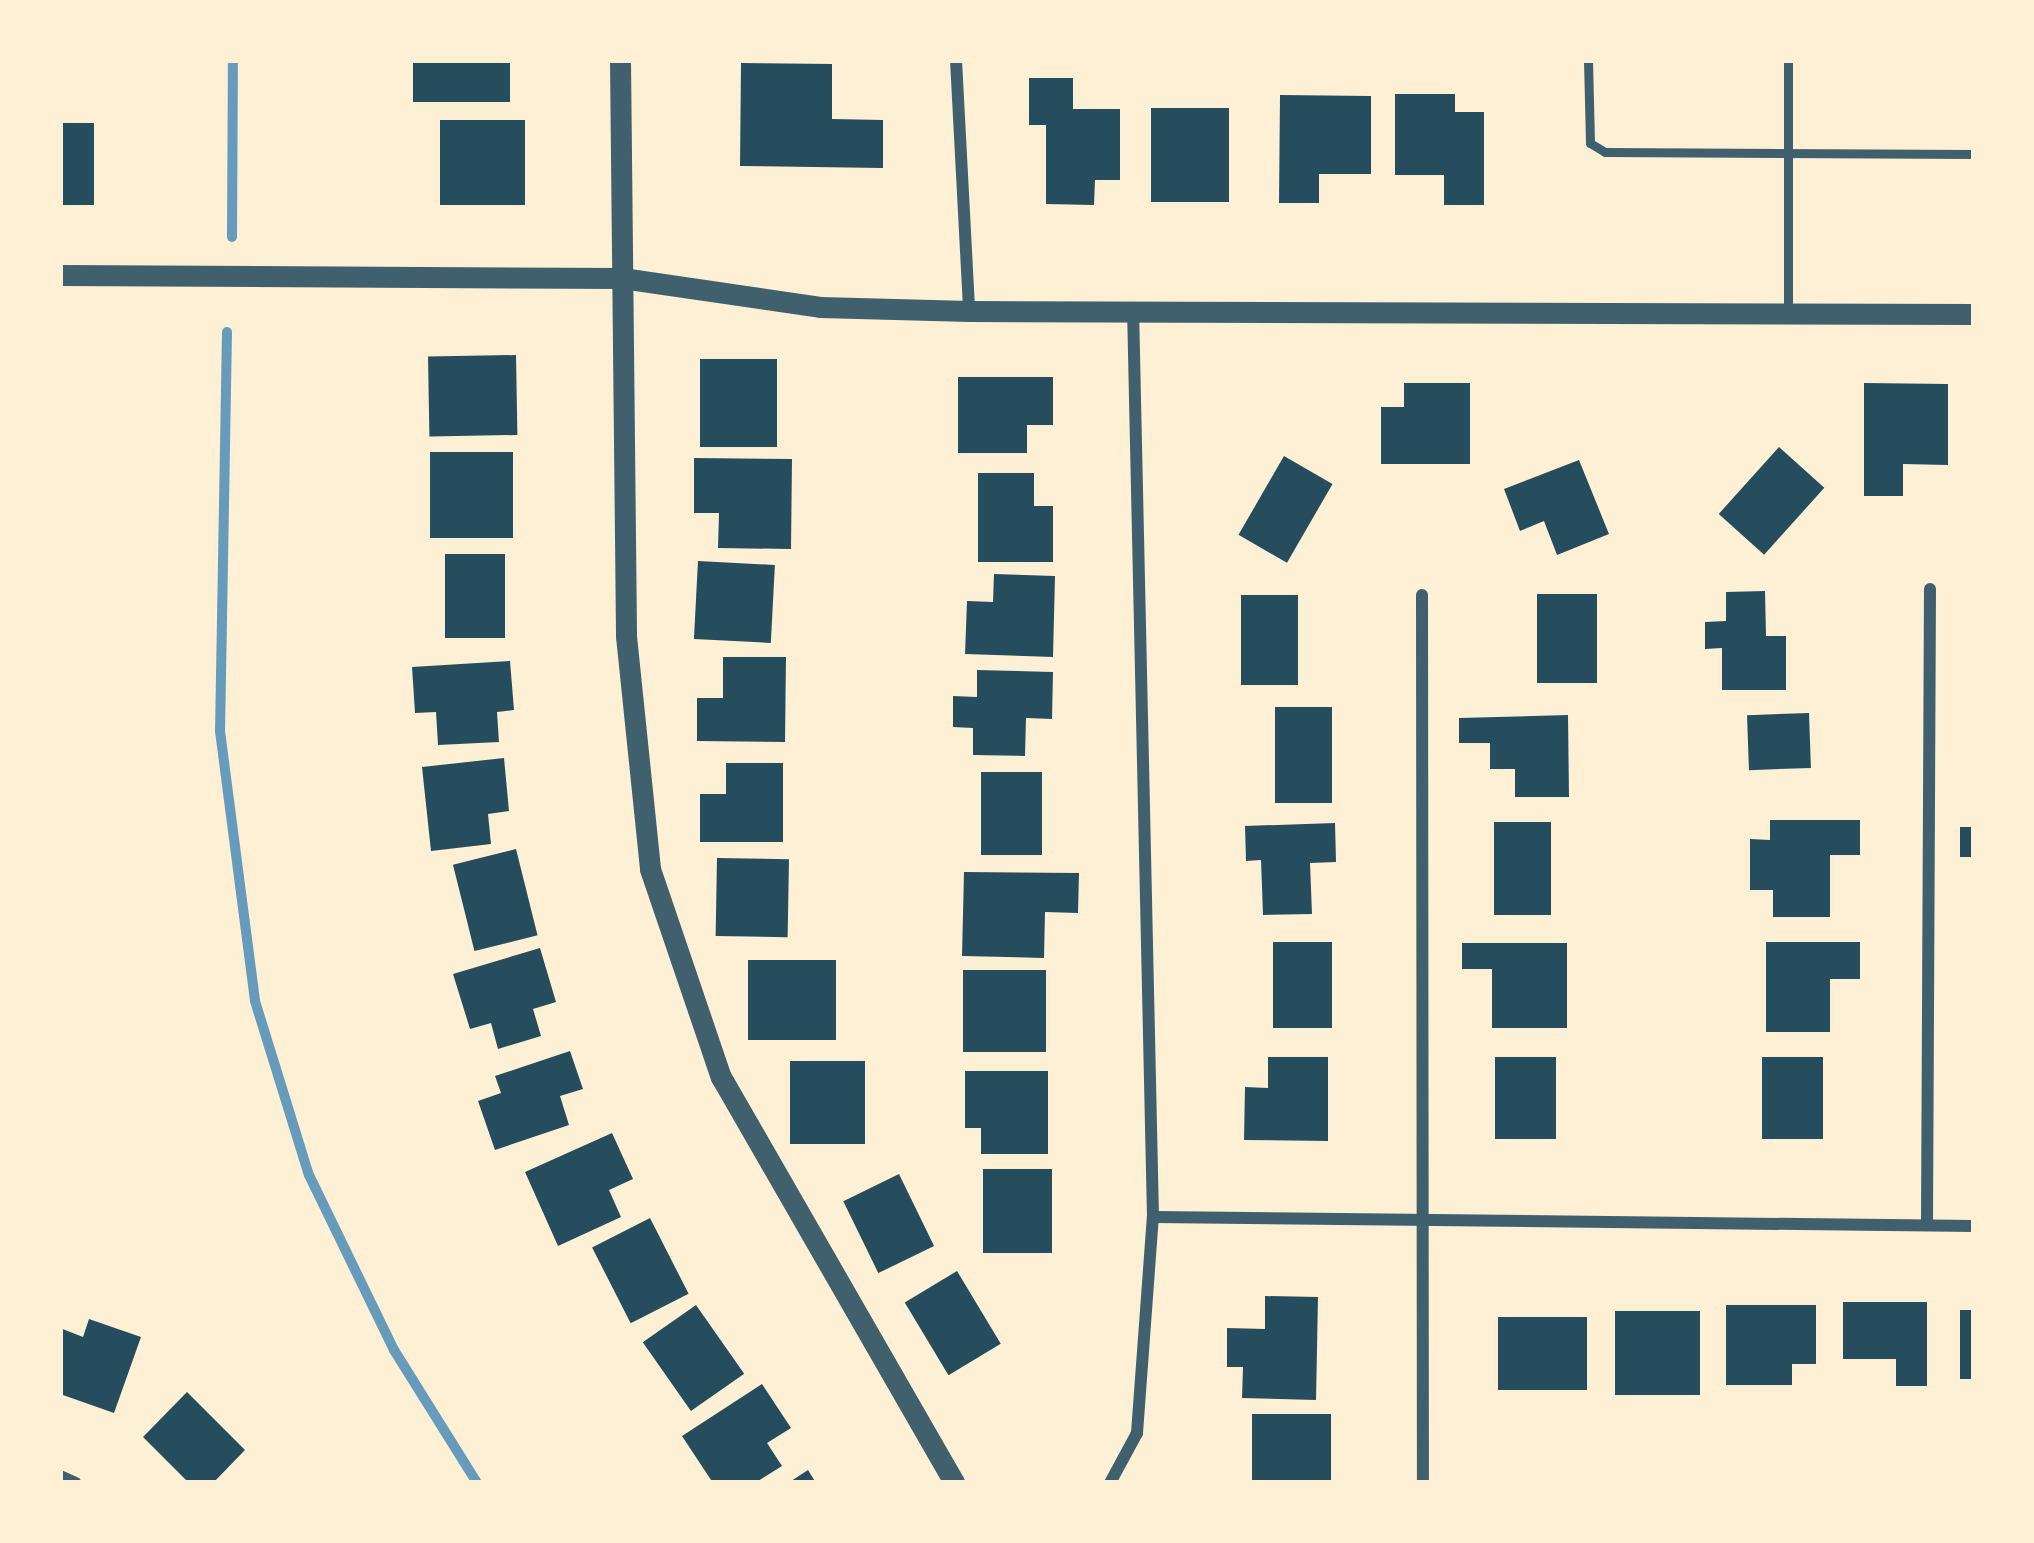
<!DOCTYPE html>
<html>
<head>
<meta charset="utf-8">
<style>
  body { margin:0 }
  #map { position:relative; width:2034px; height:1543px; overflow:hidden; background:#fdf0d5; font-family:"Sofia Sans Condensed",sans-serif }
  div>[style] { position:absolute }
  .stream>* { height:10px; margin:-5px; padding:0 5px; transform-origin:5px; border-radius:5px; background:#669bbc }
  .building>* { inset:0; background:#264d5e; transform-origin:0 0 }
  .service>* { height:9px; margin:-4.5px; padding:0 4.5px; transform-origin:4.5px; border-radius:4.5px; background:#3f606c }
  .minor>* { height:12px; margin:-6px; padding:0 6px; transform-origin:6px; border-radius:6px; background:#3f606c }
  .tertiary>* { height:21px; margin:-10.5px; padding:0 10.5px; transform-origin:10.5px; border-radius:10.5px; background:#3f606c }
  span { translate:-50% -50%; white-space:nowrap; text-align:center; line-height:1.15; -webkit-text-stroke:9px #fdf0d5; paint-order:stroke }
  .frame { position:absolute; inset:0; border:63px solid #fdf0d5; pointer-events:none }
</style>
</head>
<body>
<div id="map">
  <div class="stream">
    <div style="left:232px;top:237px;width:177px;rotate:-89.7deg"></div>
    <div style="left:227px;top:332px;width:399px;rotate:91deg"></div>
    <div style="left:220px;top:731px;width:272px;rotate:82.6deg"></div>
    <div style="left:255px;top:1001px;width:182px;rotate:72.8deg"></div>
    <div style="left:309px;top:1175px;width:195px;rotate:64.1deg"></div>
    <div style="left:394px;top:1350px;width:157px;rotate:58deg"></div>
  </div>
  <div class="building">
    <div style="left:413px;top:60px;width:97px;height:42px"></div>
    <div style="clip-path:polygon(741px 63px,832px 64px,832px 119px,883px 120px,883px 168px,740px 166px)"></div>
    <div style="clip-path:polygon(1029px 78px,1073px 78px,1073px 109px,1120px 109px,1120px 180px,1095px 180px,1094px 205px,1046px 204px,1046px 125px,1029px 125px)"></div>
    <div style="clip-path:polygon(1395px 94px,1455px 94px,1455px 112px,1484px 112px,1484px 205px,1444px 205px,1444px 175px,1395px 175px)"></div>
    <div style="clip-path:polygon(1280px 95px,1371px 96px,1371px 174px,1319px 174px,1319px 203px,1279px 203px)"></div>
    <div style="left:1151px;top:108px;width:78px;height:94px"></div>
    <div style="left:440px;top:120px;width:85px;height:85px"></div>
    <div style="left:60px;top:123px;width:34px;height:82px"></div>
    <div style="left:516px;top:355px;width:80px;height:88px;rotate:89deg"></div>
    <div style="left:700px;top:359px;width:77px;height:88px"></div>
    <div style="clip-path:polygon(958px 377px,1053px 377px,1053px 425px,1027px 425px,1027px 453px,958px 453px)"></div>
    <div style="clip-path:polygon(1404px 383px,1470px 383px,1470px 464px,1381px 464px,1381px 407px,1404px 407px)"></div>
    <div style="clip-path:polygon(1864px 383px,1948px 384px,1948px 465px,1903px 464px,1903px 496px,1864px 496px)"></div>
    <div style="left:1779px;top:447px;width:61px;height:90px;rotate:42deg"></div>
    <div style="left:430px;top:452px;width:83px;height:86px"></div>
    <div style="left:1284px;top:456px;width:56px;height:91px;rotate:30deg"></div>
    <div style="clip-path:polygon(694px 458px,792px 459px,791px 549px,718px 548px,719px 513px,694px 513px)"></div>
    <div style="clip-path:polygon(1579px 460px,1609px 534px,1557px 555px,1544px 521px,1520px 531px,1504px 489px)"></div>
    <div style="clip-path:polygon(978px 473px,1034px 473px,1034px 506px,1053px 506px,1053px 562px,978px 562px)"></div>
    <div style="left:445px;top:554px;width:60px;height:84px"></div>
    <div style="left:698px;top:561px;width:77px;height:78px;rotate:3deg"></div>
    <div style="clip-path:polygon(994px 574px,1055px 576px,1053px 657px,965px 654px,967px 601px,993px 602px)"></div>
    <div style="clip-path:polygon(1765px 591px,1766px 636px,1786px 636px,1786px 690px,1722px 690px,1722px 648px,1705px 649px,1705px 622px,1726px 621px,1726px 592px)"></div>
    <div style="left:1537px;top:594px;width:60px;height:89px"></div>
    <div style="left:1241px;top:595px;width:57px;height:90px"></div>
    <div style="clip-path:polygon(723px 657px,786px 657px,785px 742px,697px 741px,697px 698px,723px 698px)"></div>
    <div style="clip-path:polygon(510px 661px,514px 710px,497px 712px,499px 742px,438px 745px,436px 712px,415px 713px,412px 667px)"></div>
    <div style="clip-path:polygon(977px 670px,1053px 672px,1052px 719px,1026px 718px,1025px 756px,973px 755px,973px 728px,953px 727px,953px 696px,977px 697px)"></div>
    <div style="left:1275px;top:707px;width:57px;height:96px"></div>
    <div style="left:1809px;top:713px;width:55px;height:62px;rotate:88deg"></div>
    <div style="clip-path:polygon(1568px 715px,1569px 797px,1515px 797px,1515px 769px,1490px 769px,1490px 743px,1459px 743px,1459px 718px)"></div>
    <div style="clip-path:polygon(504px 758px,509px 811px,488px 814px,491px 844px,431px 851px,422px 767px)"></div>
    <div style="clip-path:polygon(726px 763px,783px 763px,783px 842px,700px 842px,700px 794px,726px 794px)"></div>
    <div style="left:981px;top:772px;width:61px;height:83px"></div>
    <div style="clip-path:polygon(1770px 820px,1860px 820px,1860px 855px,1830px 855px,1830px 917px,1773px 917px,1773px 890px,1750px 890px,1750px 839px,1770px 840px)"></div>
    <div style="left:1494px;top:822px;width:57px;height:93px"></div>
    <div style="clip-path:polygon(1335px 823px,1336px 862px,1310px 863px,1312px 914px,1263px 915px,1261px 860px,1246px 861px,1245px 826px)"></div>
    <div style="left:1960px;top:827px;width:14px;height:30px"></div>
    <div style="left:516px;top:849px;width:89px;height:65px;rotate:76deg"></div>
    <div style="left:717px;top:858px;width:72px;height:78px;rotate:1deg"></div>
    <div style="clip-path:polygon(964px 872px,1079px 873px,1078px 913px,1045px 912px,1044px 958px,962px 956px)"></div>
    <div style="left:1273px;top:942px;width:59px;height:86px"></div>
    <div style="clip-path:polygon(1766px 942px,1860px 942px,1860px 979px,1830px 979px,1830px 1032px,1766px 1032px)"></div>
    <div style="clip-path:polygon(1462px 943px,1567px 943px,1567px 1028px,1492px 1028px,1492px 969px,1462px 969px)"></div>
    <div style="clip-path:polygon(540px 948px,556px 1002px,533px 1009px,541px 1036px,498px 1049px,491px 1023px,470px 1029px,453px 974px)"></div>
    <div style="left:748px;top:960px;width:88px;height:80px"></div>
    <div style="left:963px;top:970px;width:83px;height:82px"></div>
    <div style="clip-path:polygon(570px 1051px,583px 1089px,560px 1096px,569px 1125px,495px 1150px,478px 1101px,501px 1093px,495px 1076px)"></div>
    <div style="clip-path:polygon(1268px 1057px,1328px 1057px,1328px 1141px,1244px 1140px,1245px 1087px,1268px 1088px)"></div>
    <div style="left:1495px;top:1057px;width:61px;height:82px"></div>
    <div style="left:1762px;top:1057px;width:61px;height:82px"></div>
    <div style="left:790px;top:1061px;width:75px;height:83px"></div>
    <div style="clip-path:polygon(965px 1071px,1048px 1071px,1048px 1154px,981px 1154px,981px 1128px,965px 1128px)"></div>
    <div style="clip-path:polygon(612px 1133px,633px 1179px,609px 1190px,621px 1217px,558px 1246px,525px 1172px)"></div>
    <div style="left:983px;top:1169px;width:69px;height:84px"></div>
    <div style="left:899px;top:1174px;width:80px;height:62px;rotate:64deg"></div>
    <div style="left:650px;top:1218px;width:85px;height:65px;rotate:63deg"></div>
    <div style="left:957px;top:1271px;width:85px;height:61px;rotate:59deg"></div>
    <div style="clip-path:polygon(1265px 1296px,1318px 1297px,1316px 1400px,1242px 1398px,1243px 1367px,1227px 1367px,1227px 1328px,1265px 1329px)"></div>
    <div style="clip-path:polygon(1843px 1302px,1927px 1302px,1927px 1386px,1896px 1386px,1896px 1359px,1843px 1359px)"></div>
    <div style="left:696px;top:1305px;width:84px;height:65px;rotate:55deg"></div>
    <div style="clip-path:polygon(1726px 1305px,1816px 1305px,1816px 1364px,1792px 1364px,1792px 1385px,1726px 1385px)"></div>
    <div style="left:1960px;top:1310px;width:14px;height:69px"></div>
    <div style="left:1615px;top:1311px;width:85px;height:84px"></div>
    <div style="left:1498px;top:1317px;width:89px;height:73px"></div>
    <div style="clip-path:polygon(89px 1319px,141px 1337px,114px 1413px,60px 1394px,60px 1328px,83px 1337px)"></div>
    <div style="clip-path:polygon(762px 1384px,791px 1428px,767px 1443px,782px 1466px,755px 1483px,713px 1483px,682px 1436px)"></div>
    <div style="clip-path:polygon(187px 1392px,245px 1450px,213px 1483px,189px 1483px,143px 1437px)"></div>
    <div style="left:1252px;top:1414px;width:79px;height:69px"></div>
    <div style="clip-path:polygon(808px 1470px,816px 1483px,788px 1483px)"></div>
  </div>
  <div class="service">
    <div style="left:1588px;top:60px;width:83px;rotate:88.6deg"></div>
    <div style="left:1590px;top:143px;width:17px;rotate:31deg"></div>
    <div style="left:1605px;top:152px;width:369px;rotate:0.3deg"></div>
    <div style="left:1788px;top:60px;width:254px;rotate:90deg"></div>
  </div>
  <div class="minor">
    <div style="left:956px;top:60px;width:251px;rotate:87deg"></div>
    <div style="left:1422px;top:595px;width:888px;rotate:89.94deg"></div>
    <div style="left:1153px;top:1217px;width:821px;rotate:0.63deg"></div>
    <div style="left:1927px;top:1223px;width:634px;rotate:-89.73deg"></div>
    <div style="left:60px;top:1476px;width:17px;rotate:24deg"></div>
    <div style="left:1110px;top:1483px;width:57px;rotate:-61.6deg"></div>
    <div style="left:1137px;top:1433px;width:217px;rotate:-85.8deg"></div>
    <div style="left:1153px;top:1217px;width:906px;rotate:-91.26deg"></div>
  </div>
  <div class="tertiary">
    <div style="left:620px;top:60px;width:576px;rotate:89.4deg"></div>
    <div style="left:626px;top:636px;width:234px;rotate:84.1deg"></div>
    <div style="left:650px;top:869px;width:220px;rotate:71.2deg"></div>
    <div style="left:721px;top:1077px;width:468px;rotate:60.1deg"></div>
    <div style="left:60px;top:275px;width:562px;rotate:0.31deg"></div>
    <div style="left:622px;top:278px;width:200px;rotate:8.3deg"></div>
    <div style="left:820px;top:307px;width:149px;rotate:1.5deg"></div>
    <div style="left:969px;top:311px;width:1005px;rotate:0.17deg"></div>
  </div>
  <div class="frame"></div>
</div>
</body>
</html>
